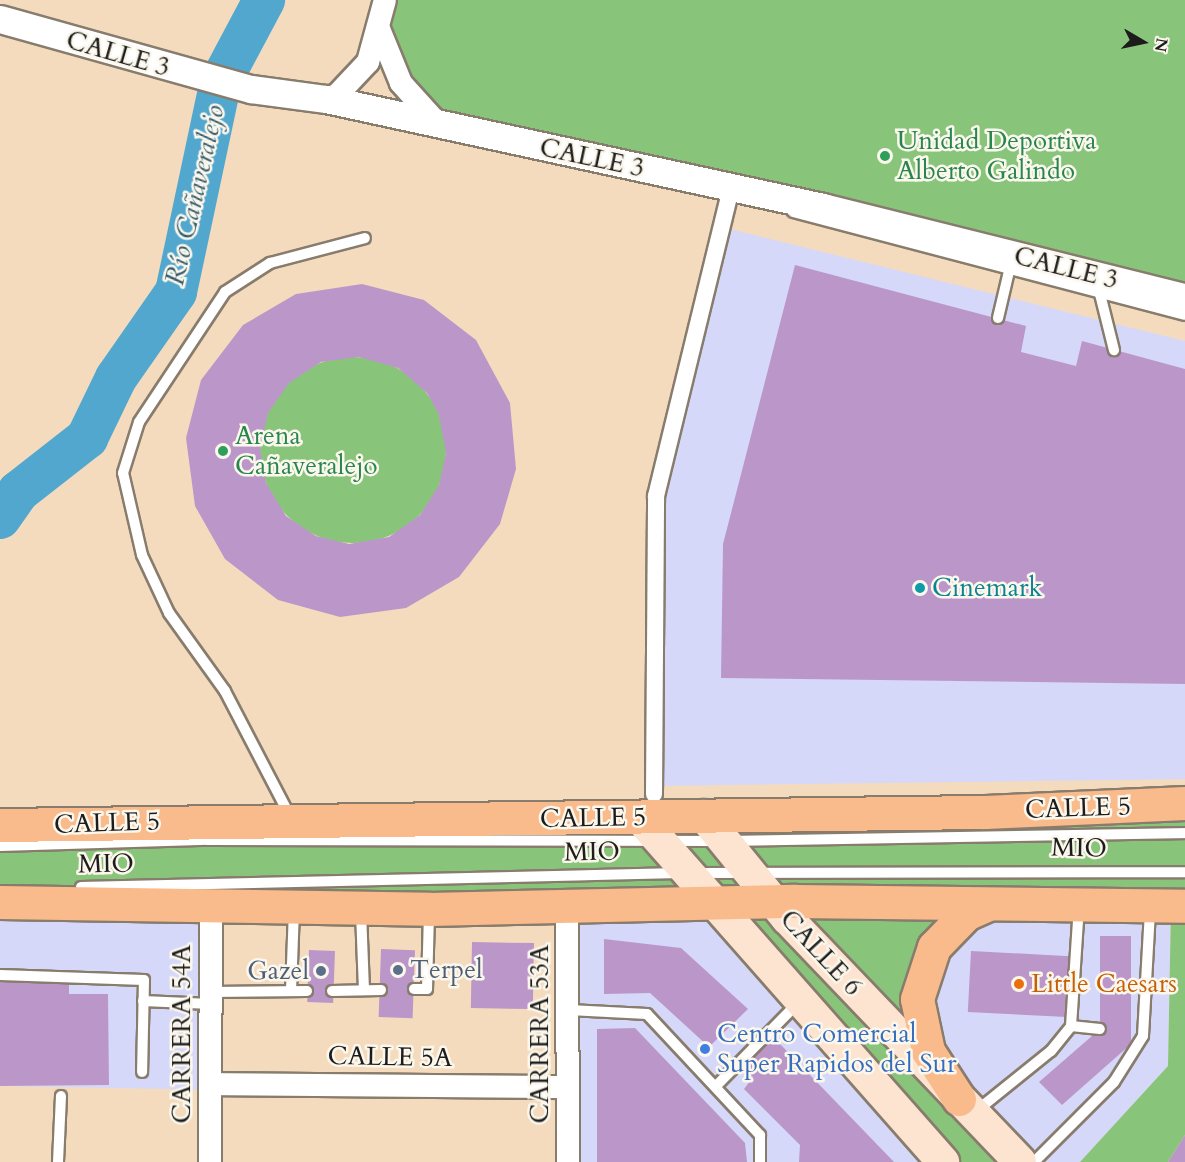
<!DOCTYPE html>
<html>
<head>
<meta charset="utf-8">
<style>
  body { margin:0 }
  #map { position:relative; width:1185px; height:1162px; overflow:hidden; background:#f4dbbe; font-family:Cardo,serif }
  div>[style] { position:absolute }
  .built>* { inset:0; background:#d5d8f9; transform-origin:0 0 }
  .green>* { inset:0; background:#88c57b }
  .round { border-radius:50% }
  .river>* { height:42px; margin:-21px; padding:0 21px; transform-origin:21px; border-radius:21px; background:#52a7ce }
  .building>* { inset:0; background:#bb97c9; transform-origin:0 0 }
  .roads { filter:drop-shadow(2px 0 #887c6d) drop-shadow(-2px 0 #887c6d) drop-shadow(0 2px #887c6d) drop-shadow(0 -2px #887c6d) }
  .service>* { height:10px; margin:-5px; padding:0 5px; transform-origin:5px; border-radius:5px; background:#fff }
  .pedestrian>* { height:16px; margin:-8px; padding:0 8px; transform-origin:8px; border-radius:8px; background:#fff }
  .minor>* { height:22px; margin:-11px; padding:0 11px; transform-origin:11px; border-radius:11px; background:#fff }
  .tertiary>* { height:27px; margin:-13.5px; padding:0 13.5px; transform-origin:13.5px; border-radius:13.5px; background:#fff }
  .secondary>* { height:32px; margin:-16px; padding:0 16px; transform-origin:16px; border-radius:16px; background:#fde4d1 }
  .primary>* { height:33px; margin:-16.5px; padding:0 16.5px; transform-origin:16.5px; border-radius:16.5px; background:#fabb8c }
  .dots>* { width:16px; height:16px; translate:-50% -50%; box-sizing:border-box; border:3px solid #fbf7ec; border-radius:50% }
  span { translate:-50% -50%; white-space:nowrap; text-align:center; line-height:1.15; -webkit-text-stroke:5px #fbf7ec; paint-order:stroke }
  .street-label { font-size:26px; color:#1c1c1c }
  .leisure-label { font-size:26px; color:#27864d }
  .left { translate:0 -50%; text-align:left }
  .culture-label { font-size:26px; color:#0d838f }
  .service-label { font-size:26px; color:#4e5e75 }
  .right { translate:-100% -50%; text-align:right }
  .food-label { font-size:26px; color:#c56008 }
  .shop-label { font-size:26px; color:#366cbe }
  .water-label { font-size:27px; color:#345b6c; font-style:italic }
  .north { position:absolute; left:1113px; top:12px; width:60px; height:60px; -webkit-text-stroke:4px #fbf7ec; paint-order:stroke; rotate:99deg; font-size:16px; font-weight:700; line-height:24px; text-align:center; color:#1c1c1c }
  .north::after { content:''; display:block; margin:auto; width:21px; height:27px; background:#1c1c1c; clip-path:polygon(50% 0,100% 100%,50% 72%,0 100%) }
</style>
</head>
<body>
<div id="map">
  <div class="built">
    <div style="clip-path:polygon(721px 227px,1185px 341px,1185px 779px,655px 786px,656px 496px)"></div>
    <div style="left:0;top:902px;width:211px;height:184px;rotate:1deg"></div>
    <div style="clip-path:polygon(712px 903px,935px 1162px,568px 1162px,568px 920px)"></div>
    <div style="clip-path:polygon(1171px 906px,1168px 1066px,1080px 1162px,1020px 1162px,972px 1114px,917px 999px,966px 914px)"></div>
  </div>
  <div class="green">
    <div style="clip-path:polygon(385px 0,1185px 0,1185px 297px,439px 125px,401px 83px)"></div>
    <div class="round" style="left:260px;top:357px;width:186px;height:186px"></div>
    <div style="clip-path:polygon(1185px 803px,1185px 1135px,1168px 1162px,1080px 1162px,1168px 1066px,1171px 907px,988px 904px,948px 929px,920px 1025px,1020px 1162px,943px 1162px,724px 918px,459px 909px,210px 885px,0 888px,0 846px,722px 841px,704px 816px)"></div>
  </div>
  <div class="river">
    <div style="left:0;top:518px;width:32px;rotate:-55deg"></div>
    <div style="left:18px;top:492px;width:88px;rotate:-38deg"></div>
    <div style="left:87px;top:438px;width:67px;rotate:-64.2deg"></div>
    <div style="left:116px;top:378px;width:105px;rotate:-55.1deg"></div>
    <div style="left:176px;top:292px;width:216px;rotate:-78deg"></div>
    <div style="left:221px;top:81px;width:92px;rotate:-62deg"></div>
  </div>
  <div class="building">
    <div style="clip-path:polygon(795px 265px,1026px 326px,1021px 352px,1076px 366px,1082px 341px,1185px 369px,1185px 684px,721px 678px,723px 544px)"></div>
    <div style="clip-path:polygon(evenodd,362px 284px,424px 300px,476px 340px,510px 403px,516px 469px,500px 524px,459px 577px,406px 608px,340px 617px,278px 600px,225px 559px,195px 506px,186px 438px,201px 380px,243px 325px,296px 294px,362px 284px,359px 357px,398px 368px,427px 393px,439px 415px,446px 453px,439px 485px,420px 515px,389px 537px,349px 544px,316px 536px,286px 516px,266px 483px,260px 448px,268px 413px,289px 383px,321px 362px,359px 357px)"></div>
    <div style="clip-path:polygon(1100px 936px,1131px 936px,1131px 1044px,1062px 1105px,1039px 1082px,1100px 1029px)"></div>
    <div style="clip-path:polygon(604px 939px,681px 948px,748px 1009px,709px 1047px,650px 993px,604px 994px)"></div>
    <div style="left:472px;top:942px;width:62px;height:66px;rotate:1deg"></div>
    <div style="left:381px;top:949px;width:34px;height:68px;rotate:2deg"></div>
    <div style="left:309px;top:950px;width:26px;height:52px;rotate:2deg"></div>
    <div style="left:971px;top:951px;width:99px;height:61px;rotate:3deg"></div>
    <div style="clip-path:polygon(0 982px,69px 983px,69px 994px,108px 994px,109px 1085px,0 1086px)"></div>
    <div style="clip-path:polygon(635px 1028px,745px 1143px,747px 1162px,597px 1162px,597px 1029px)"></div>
    <div style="clip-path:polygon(770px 1035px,782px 1046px,894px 1162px,799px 1162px,800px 1145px,744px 1089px,753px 1077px,741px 1066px)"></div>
    <div style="clip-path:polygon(1185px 1135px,1185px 1162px,1168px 1162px)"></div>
  </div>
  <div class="roads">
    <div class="service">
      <div style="left:793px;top:212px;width:405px;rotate:14.7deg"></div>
      <div style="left:1100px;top:294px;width:58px;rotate:76deg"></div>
      <div style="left:998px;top:318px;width:48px;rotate:-76.8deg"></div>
      <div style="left:290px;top:816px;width:141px;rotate:-117.5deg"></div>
      <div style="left:225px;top:691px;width:96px;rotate:-125.7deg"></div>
      <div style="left:169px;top:613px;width:64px;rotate:-115deg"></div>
      <div style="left:142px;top:555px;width:84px;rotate:-103deg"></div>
      <div style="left:123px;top:473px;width:53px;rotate:-72.6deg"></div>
      <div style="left:139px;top:422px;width:156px;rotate:-56.5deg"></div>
      <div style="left:225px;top:292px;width:54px;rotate:-32.8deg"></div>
      <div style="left:270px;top:263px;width:98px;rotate:-14.7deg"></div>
      <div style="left:732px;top:841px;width:453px;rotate:-1deg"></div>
      <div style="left:0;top:846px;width:208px;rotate:-1.7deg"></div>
      <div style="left:208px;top:840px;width:509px;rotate:0.11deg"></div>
      <div style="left:696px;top:873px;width:489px;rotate:-0.1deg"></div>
      <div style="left:81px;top:887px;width:599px;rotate:-1.34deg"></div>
      <div style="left:361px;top:912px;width:78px;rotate:87.8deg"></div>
      <div style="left:0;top:975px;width:144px;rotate:2deg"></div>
      <div style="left:144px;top:980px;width:92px;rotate:91.2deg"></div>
      <div style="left:414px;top:989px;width:13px"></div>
      <div style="left:427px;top:989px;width:76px;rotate:-88.5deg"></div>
      <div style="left:291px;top:991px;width:80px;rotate:-87.9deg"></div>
      <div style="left:332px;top:991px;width:49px;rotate:-1.2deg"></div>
      <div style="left:211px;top:992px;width:96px;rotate:-0.6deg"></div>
      <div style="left:143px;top:1001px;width:68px;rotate:2.5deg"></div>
      <div style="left:569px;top:1010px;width:78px;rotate:2.9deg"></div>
      <div style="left:647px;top:1014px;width:166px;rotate:47deg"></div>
      <div style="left:760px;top:1135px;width:27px;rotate:90deg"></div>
      <div style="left:1071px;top:1026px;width:29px;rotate:6deg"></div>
      <div style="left:718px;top:1084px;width:115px;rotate:-45.4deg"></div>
      <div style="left:975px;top:1112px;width:97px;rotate:-38.8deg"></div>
      <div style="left:1051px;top:1051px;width:32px;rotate:-51deg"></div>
      <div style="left:1071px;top:1026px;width:119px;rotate:-86.2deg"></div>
      <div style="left:58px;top:1162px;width:66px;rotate:-87.4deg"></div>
      <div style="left:1034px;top:1162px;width:113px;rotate:-45deg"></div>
      <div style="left:1114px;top:1082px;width:54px;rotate:-57.8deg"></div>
      <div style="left:1143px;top:1036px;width:126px;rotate:-86.8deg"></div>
    </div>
    <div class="pedestrian">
      <div style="left:654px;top:794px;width:298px;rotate:-89.6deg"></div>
      <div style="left:656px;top:496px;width:317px;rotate:-76.3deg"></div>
    </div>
    <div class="minor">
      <div style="left:379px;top:29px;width:58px;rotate:67.8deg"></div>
      <div style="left:401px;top:83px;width:57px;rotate:47.9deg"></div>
      <div style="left:326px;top:99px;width:12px;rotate:-20deg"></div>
      <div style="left:337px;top:95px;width:45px;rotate:-46.8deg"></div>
      <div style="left:368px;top:62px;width:64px;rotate:-74.7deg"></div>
      <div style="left:567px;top:907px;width:255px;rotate:89.8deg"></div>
      <div style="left:211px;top:1084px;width:357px;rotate:0.5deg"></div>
      <div style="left:210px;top:1162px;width:255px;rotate:-89.8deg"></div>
    </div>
    <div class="tertiary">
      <div style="left:0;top:19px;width:261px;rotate:15.6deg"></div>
      <div style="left:251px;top:89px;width:76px;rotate:7.6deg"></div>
      <div style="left:326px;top:99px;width:509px;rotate:12.26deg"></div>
      <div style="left:823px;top:207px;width:373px;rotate:14deg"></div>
    </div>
    <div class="secondary">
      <div style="left:704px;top:816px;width:132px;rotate:50.9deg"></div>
      <div style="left:787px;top:918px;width:337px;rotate:46.3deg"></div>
      <div style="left:639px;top:817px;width:460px;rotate:48.6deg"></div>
    </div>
    <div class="primary">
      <div style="left:0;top:825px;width:985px;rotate:-0.76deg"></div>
      <div style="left:985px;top:812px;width:200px;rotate:-2.6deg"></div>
      <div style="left:0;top:902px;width:429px;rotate:0.9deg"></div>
      <div style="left:429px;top:909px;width:366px;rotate:-1.3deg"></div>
      <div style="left:795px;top:901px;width:390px;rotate:0.7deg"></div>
      <div style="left:959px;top:1099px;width:57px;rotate:-122.9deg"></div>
      <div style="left:928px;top:1051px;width:53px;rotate:-101.9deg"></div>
      <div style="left:917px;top:999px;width:55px;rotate:-71.9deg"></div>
      <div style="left:934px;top:947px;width:46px;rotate:-45.9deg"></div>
      <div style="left:966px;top:914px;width:24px;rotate:-24deg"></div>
    </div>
  </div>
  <div class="dots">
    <div style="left:885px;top:156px;background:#2e9e5b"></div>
    <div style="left:223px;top:451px;background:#2e9e5b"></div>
    <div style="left:920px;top:588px;background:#0f9aa8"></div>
    <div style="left:398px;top:970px;background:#5c6f8a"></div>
    <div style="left:321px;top:971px;background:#5c6f8a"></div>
    <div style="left:1019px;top:984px;background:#e8710a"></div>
    <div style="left:705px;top:1049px;background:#3f7fe0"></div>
  </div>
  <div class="street-label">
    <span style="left:118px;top:54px;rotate:16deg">CALLE 3</span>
    <span style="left:592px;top:158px;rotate:12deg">CALLE 3</span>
    <span style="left:1066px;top:268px;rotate:14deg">CALLE 3</span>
    <span style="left:1078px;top:808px;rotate:-2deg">CALLE 5</span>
    <span style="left:593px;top:818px;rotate:-1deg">CALLE 5</span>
    <span style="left:107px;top:823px;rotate:-2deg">CALLE 5</span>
    <span style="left:1079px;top:848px;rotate:1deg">MIO</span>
    <span style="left:592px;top:852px;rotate:-1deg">MIO</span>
    <span style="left:106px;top:864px;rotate:-1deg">MIO</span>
    <span style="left:821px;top:953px;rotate:47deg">CALLE 6</span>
    <span style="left:182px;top:1034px;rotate:-90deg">CARRERA 54A</span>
    <span style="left:540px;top:1034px;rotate:-90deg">CARRERA 53A</span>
    <span style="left:390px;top:1057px;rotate:1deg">CALLE 5A</span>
  </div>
  <div class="leisure-label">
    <span class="left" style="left:897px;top:156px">Unidad Deportiva<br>Alberto Galindo</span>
    <span class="left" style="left:235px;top:451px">Arena<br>Cañaveralejo</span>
  </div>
  <div class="culture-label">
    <span class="left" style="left:932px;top:588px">Cinemark</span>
  </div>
  <div class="service-label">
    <span class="left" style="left:410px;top:970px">Terpel</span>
    <span class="right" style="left:309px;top:971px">Gazel</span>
  </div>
  <div class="food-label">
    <span class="left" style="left:1031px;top:984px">Little Caesars</span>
  </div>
  <div class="shop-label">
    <span class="left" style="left:717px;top:1049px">Centro Comercial<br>Super Rapidos del Sur</span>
  </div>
  <div class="water-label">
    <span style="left:195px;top:195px;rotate:-77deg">Río Cañaveralejo</span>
  </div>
  <div class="north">N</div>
</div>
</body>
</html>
